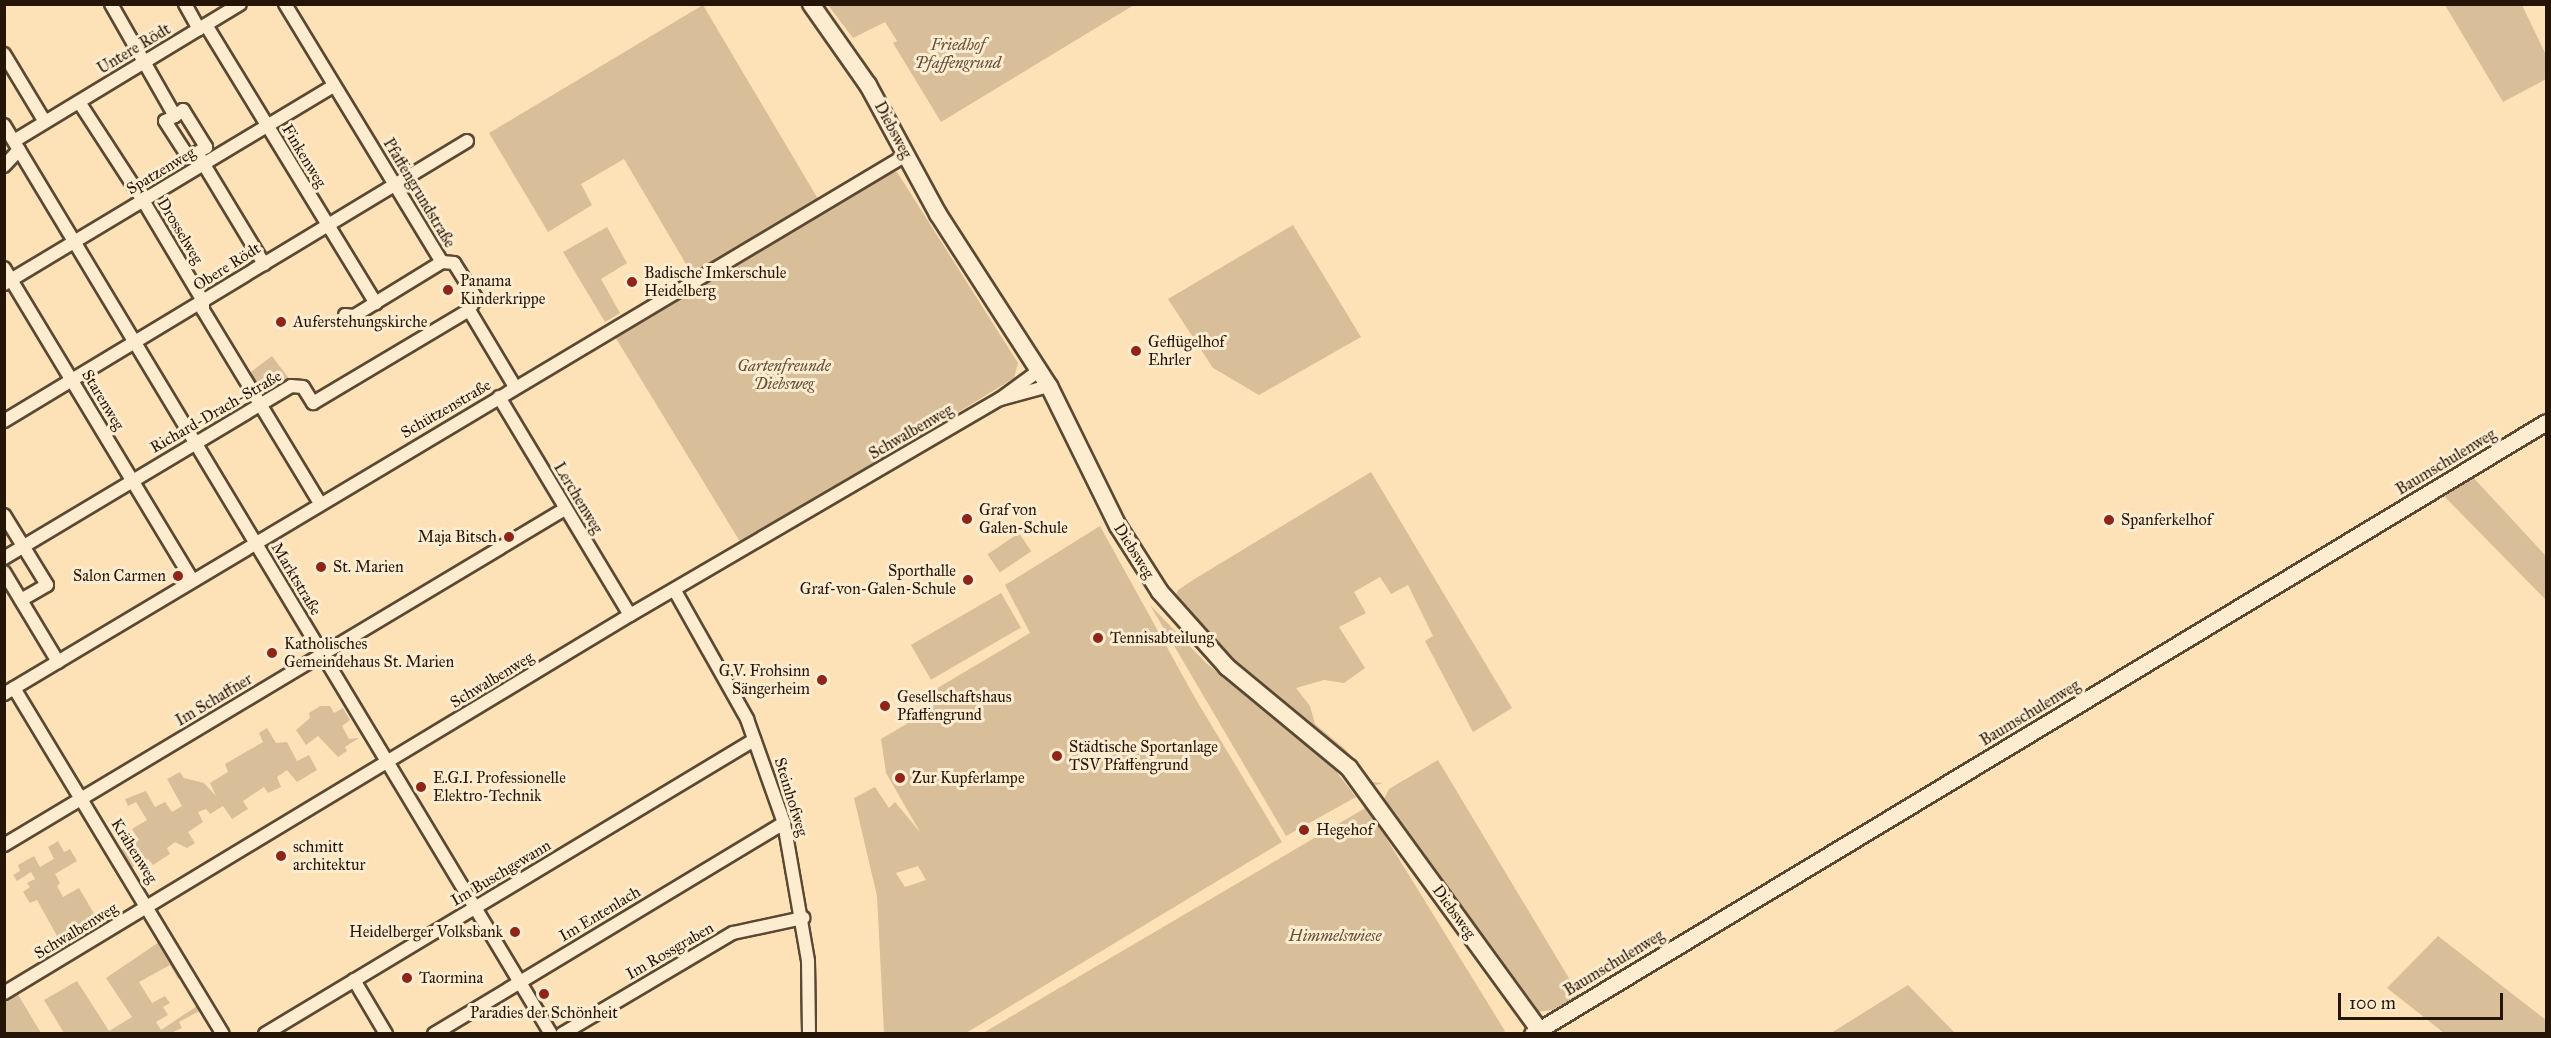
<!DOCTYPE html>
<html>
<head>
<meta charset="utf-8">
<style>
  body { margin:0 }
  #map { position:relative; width:2551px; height:1038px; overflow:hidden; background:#fde2b8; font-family:"IM FELL Great Primer",serif }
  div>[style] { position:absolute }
  .green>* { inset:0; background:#d8bf9a; transform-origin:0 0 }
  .roads { filter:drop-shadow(2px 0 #5b4832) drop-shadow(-2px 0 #5b4832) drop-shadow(0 2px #5b4832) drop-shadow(0 -2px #5b4832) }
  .minor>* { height:12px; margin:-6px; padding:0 6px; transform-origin:6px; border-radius:6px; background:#feecd1 }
  .tertiary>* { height:15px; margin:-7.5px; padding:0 7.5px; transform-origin:7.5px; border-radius:7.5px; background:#feecd1 }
  .secondary>* { height:16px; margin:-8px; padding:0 8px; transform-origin:8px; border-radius:8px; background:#feecd1 }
  .dots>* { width:16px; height:16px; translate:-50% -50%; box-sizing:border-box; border:3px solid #feecd1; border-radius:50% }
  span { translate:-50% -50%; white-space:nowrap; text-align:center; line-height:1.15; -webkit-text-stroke:6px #feecd1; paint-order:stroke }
  .park-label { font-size:16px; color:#64503a; font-style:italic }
  .street-label { font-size:16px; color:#251506 }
  .poi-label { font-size:16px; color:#251506 }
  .left { translate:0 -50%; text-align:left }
  .right { translate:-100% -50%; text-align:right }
  .frame { position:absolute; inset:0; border:6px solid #251506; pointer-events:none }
  .scale { position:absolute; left:2338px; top:993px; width:165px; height:27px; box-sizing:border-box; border:3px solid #251506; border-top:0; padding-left:8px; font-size:18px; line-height:21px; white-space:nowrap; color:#251506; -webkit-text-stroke:4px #feecd1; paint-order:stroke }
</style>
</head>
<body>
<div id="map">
  <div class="green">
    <div style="clip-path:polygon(703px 5px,818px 199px,693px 276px,624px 159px,581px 184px,592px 205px,548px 232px,489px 133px)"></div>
    <div style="clip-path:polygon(828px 5px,1133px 4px,1134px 5px,941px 122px,893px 43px,897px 41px,885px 22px,853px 38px)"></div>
    <div style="clip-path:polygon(2445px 5px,2522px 5px,2546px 55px,2546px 79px,2503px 102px)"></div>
    <div style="clip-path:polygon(884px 171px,897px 172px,1018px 363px,1014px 378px,742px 545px,614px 335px)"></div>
    <div style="clip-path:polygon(1293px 225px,1361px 337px,1259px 395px,1213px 368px,1168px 299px)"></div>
    <div style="clip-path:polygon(607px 227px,627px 263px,601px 279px,620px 313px,605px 322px,563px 252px)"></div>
    <div style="left:272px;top:356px;width:30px;height:29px;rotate:53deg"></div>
    <div style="clip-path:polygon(1371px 472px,1512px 708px,1473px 732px,1425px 641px,1433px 636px,1408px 585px,1391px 594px,1380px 577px,1354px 592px,1366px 613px,1339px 627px,1365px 668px,1344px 683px,1324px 680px,1296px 688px,1310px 706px,1315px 724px,1345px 749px,1373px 782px,1383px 783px,1376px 785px,1368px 783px,1317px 729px,1224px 656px,1174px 600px,1178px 590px,1193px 580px)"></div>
    <div style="clip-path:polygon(2470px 474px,2546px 556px,2546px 600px,2440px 492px)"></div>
    <div style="clip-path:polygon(evenodd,1100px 526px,1195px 698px,1282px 842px,966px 1033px,884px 1033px,877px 896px,854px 798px,875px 787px,889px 808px,895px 802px,920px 832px,886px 773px,881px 739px,927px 712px,919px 699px,1030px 633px,1005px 585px,1100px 526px,918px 866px,926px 880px,905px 887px,896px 873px,918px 866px)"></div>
    <div style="left:1019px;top:533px;width:22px;height:38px;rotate:56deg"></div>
    <div style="left:1001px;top:593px;width:40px;height:104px;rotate:60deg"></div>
    <div style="clip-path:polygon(1150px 605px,1206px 663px,1332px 766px,1356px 797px,1286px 836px)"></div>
    <div style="clip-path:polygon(320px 706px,330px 706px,334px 713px,343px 708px,350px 720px,342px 726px,349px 739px,359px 738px,345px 747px,347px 751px,338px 757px,318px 736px,306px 745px,296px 730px,310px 718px,309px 713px)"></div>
    <div style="clip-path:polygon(267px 728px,276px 743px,287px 742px,297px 761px,309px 755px,317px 770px,297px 782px,287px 770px,277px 777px,281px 787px,268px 793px,264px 787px,243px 801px,248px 809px,232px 819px,223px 806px,210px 814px,206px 809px,198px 812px,203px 822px,188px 832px,195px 843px,187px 848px,175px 842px,167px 848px,170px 854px,153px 865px,148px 859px,132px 867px,122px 850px,139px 840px,132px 829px,147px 820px,136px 802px,128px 806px,125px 799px,146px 791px,155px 807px,165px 802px,172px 812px,182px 806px,167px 779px,180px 772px,184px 778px,204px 783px,216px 796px,210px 783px,228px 772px,225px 764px,263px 742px,259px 733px)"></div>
    <div style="clip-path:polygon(1438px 760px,1579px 995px,1553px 1010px,1536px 1012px,1383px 801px,1389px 789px)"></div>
    <div style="clip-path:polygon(1367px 807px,1505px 1031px,1501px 1033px,983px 1033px)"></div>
    <div style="clip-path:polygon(58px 841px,64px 852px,70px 849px,77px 861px,55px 874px,60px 883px,57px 886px,63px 897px,79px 888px,99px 922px,62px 945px,37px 900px,30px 903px,23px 892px,30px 887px,27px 883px,35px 879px,31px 872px,17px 881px,13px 875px,20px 871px,18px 865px,34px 856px,40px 867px,54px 859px,48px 847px)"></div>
    <div style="clip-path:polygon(2438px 936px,2546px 1020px,2546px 1033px,2444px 1033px,2387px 988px)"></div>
    <div style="clip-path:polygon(162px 940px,183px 977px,178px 979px,170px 965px,139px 982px,152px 1003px,165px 996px,170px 1003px,163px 1007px,168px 1015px,156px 1022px,161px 1030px,200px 1004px,203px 1009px,179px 1022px,182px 1028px,171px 1033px,64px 1033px,44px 1000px,77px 981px,109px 1031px,132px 1017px,106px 978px)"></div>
    <div style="clip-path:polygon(1908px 985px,1955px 1033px,1831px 1033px)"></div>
    <div style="clip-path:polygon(17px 993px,41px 1033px,5px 1033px,5px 1000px)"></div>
  </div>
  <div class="roads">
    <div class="minor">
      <div style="left:111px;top:4px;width:129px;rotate:60.3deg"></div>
      <div style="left:175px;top:116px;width:11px;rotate:153deg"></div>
      <div style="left:165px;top:121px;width:44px;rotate:57deg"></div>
      <div style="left:189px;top:158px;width:9px;rotate:-32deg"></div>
      <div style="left:197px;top:153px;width:130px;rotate:58.9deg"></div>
      <div style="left:185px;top:4px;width:29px;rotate:61deg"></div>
      <div style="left:285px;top:4px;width:302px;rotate:58.7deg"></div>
      <div style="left:442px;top:262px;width:12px;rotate:5deg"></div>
      <div style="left:454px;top:263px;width:41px;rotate:57.8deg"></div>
      <div style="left:476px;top:298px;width:14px;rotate:120deg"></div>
      <div style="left:469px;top:310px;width:90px;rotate:59.1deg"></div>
      <div style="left:206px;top:25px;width:326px;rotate:58.6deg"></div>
      <div style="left:4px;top:54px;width:79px;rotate:58.9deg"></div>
      <div style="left:79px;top:102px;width:119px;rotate:57deg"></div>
      <div style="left:144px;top:202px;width:115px;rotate:59.2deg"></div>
      <div style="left:203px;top:301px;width:9px;rotate:90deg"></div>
      <div style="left:203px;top:310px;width:226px;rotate:58.8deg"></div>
      <div style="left:175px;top:116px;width:10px;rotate:-37deg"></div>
      <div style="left:183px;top:110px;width:44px;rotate:58.1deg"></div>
      <div style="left:206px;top:147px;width:11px;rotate:146deg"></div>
      <div style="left:4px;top:125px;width:1061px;rotate:58.96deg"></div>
      <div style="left:14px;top:141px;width:264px;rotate:-31.2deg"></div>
      <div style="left:4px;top:166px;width:22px;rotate:-47deg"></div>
      <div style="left:4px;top:268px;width:364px;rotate:58.9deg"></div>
      <div style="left:4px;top:284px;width:385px;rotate:-31deg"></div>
      <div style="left:345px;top:315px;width:9px;rotate:6deg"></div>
      <div style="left:354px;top:316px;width:103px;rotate:-31.5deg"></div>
      <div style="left:499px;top:397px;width:254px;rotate:59deg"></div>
      <div style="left:1001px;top:399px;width:50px;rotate:-15.2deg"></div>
      <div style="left:4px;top:421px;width:541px;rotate:-31.16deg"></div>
      <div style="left:4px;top:515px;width:82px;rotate:58.4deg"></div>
      <div style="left:47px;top:585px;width:30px;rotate:150deg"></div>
      <div style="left:4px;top:558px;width:335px;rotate:-30.9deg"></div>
      <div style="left:291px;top:386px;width:12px;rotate:5deg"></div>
      <div style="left:303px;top:387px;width:19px;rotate:58deg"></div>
      <div style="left:313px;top:403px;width:182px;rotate:-30.8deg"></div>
      <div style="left:4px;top:572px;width:105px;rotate:59deg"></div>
      <div style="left:675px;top:591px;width:147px;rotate:60.6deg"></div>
      <div style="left:747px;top:719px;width:110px;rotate:70.4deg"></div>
      <div style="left:784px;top:823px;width:140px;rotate:80.1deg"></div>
      <div style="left:808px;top:961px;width:73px;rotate:89.2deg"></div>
      <div style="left:14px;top:688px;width:404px;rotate:58.9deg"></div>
      <div style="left:4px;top:694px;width:1051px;rotate:-30.86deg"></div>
      <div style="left:4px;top:845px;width:654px;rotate:-30.92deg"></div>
      <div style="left:354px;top:980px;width:63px;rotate:59.3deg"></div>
      <div style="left:4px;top:993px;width:731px;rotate:-31.13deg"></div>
      <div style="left:630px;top:615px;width:428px;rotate:-30.3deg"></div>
      <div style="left:1000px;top:399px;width:46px;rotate:-36.1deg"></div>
      <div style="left:265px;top:1034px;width:571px;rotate:-31.02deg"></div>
      <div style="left:434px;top:1034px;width:409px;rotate:-31.1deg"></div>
      <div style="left:562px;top:1034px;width:199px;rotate:-30.6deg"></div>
      <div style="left:733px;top:933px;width:72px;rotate:-12.1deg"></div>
    </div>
    <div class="tertiary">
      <div style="left:1532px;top:1034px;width:1184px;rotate:-31.11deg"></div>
    </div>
    <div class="secondary">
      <div style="left:811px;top:4px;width:99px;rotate:54.9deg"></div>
      <div style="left:868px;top:85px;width:147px;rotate:61.5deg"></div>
      <div style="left:938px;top:214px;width:205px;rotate:57.2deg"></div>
      <div style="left:1049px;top:386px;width:156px;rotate:63.8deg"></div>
      <div style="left:1118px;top:526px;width:78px;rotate:57.5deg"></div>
      <div style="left:1160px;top:592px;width:101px;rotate:48.2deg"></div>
      <div style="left:1227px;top:667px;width:158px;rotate:39.6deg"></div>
      <div style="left:1349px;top:768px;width:329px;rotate:54deg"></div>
    </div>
  </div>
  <div class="dots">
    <div style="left:632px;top:282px;background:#8f2418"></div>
    <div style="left:448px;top:290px;background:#8f2418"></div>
    <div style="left:281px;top:322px;background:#8f2418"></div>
    <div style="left:1136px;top:351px;background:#8f2418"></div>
    <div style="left:967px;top:519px;background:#8f2418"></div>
    <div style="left:2109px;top:520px;background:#8f2418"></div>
    <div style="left:509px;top:537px;background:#8f2418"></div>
    <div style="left:321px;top:567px;background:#8f2418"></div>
    <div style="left:178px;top:576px;background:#8f2418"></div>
    <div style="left:968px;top:580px;background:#8f2418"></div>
    <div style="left:1098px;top:638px;background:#8f2418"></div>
    <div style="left:272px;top:653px;background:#8f2418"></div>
    <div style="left:822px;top:680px;background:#8f2418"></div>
    <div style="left:885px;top:706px;background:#8f2418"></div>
    <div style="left:1057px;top:756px;background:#8f2418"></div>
    <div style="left:900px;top:778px;background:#8f2418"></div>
    <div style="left:421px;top:787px;background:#8f2418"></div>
    <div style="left:1304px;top:830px;background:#8f2418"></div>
    <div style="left:281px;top:856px;background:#8f2418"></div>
    <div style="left:515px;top:932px;background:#8f2418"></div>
    <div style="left:407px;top:978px;background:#8f2418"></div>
    <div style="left:544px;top:994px;background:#8f2418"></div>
  </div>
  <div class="park-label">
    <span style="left:958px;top:54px">Friedhof<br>Pfaffengrund</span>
    <span style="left:784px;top:375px">Gartenfreunde<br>Diebsweg</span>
    <span style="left:1335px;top:936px">Himmelswiese</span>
  </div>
  <div class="street-label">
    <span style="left:134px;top:49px;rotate:-31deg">Untere Rödt</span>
    <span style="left:893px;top:130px;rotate:62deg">Diebsweg</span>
    <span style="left:304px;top:156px;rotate:59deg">Finkenweg</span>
    <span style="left:161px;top:171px;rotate:-31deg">Spatzenweg</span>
    <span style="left:419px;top:193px;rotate:59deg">Pfaffengrundstraße</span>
    <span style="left:180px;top:231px;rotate:59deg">Drosselweg</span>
    <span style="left:227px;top:267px;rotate:-32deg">Obere Rödt</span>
    <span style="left:103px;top:400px;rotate:59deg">Starenweg</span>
    <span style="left:446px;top:409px;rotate:-30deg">Schützenstraße</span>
    <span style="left:216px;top:412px;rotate:-30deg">Richard-Drach-Straße</span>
    <span style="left:911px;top:432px;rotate:-30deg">Schwalbenweg</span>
    <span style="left:2446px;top:462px;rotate:-31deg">Baumschulenweg</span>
    <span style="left:578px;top:498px;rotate:59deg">Lerchenweg</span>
    <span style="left:1134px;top:551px;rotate:58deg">Diebsweg</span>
    <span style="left:296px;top:579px;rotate:59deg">Marktstraße</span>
    <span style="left:492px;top:680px;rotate:-31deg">Schwalbenweg</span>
    <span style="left:214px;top:700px;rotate:-31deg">Im Schaffner</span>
    <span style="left:2030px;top:713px;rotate:-31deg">Baumschulenweg</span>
    <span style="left:791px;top:797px;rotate:73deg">Steinhofweg</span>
    <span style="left:134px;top:851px;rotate:58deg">Krähenweg</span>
    <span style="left:501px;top:873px;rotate:-31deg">Im Buschgewann</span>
    <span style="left:1454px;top:912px;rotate:54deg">Diebsweg</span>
    <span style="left:600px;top:914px;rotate:-31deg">Im Entenlach</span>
    <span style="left:76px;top:931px;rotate:-31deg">Schwalbenweg</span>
    <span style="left:670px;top:951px;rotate:-30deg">Im Rossgraben</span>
    <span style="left:1614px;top:963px;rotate:-31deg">Baumschulenweg</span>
  </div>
  <div class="poi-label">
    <span class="left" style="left:644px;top:282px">Badische Imkerschule<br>Heidelberg</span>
    <span class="left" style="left:460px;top:290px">Panama<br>Kinderkrippe</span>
    <span class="left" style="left:293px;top:322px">Auferstehungskirche</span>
    <span class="left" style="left:1148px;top:351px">Geflügelhof<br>Ehrler</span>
    <span class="left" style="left:979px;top:519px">Graf von<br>Galen-Schule</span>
    <span class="left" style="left:2121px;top:520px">Spanferkelhof</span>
    <span class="right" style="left:497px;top:537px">Maja Bitsch</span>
    <span class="left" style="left:333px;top:567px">St. Marien</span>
    <span class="right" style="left:956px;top:580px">Sporthalle<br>Graf-von-Galen-Schule</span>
    <span class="right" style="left:166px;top:576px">Salon Carmen</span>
    <span class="left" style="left:1110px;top:638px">Tennisabteilung</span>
    <span class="left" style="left:284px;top:653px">Katholisches<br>Gemeindehaus St. Marien</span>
    <span class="right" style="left:810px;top:680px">G.V. Frohsinn<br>Sängerheim</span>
    <span class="left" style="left:897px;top:706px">Gesellschaftshaus<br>Pfaffengrund</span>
    <span class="left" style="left:1069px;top:756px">Städtische Sportanlage<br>TSV Pfaffengrund</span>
    <span class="left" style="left:433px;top:787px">E.G.I. Professionelle<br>Elektro-Technik</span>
    <span class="left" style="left:912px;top:778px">Zur Kupferlampe</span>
    <span class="left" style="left:1316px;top:830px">Hegehof</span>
    <span class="left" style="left:293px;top:856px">schmitt<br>architektur</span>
    <span class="right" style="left:503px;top:932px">Heidelberger Volksbank</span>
    <span class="left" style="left:419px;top:978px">Taormina</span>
    <span style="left:544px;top:1013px">Paradies der Schönheit</span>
  </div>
  <div class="frame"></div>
  <div class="scale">100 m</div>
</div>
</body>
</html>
